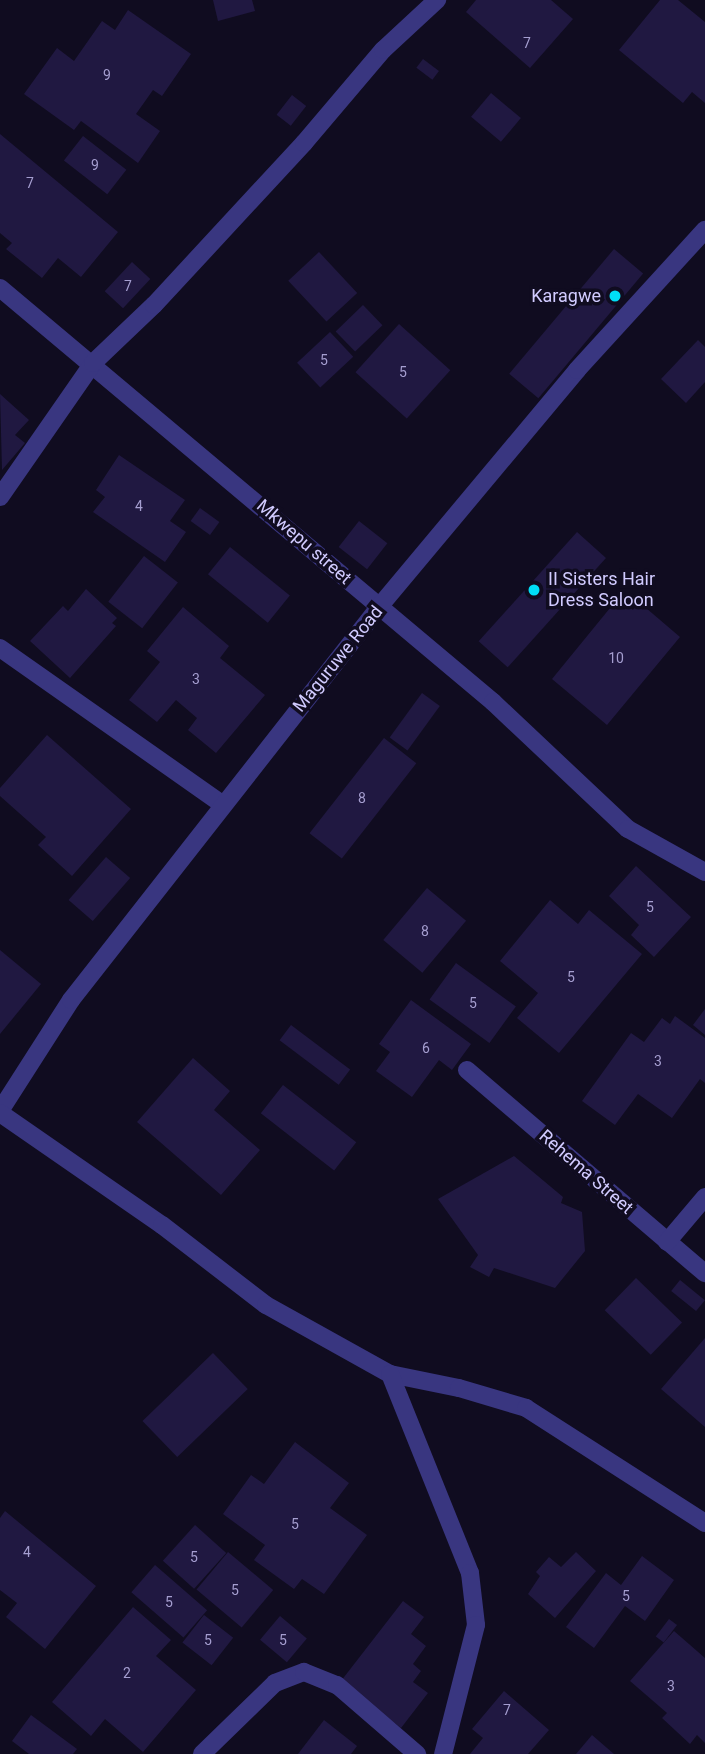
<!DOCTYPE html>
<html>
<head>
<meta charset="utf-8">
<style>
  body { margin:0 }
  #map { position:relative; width:705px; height:1754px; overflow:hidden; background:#100c20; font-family:Roboto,sans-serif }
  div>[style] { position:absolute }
  .building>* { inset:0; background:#201841; transform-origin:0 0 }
  .minor>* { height:18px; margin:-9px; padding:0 9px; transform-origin:9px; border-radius:9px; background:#393680 }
  .dots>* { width:19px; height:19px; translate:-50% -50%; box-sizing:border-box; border:4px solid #100c20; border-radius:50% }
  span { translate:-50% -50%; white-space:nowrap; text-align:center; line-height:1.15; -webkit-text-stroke:7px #100c20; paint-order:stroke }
  .number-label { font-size:14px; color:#a59ed0 }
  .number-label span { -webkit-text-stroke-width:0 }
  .poi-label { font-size:18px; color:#d1cbff }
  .right { translate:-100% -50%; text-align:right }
  .left { translate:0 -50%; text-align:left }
  .street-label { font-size:18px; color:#d1cbff }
</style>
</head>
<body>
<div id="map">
  <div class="building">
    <div style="clip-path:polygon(213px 0,252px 0,255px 11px,218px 21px)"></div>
    <div style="clip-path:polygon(476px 0,551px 0,573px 19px,530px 68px,466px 12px)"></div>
    <div style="clip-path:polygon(660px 0,678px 0,705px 22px,705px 103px,692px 92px,683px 103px,619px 50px)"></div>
    <div style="clip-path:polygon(128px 10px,191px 54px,162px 96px,153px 90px,136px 114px,160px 131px,138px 163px,81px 121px,74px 130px,24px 94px,57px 48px,74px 61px,102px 21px,115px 30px)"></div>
    <div style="left:423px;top:59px;width:20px;height:11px;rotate:37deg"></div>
    <div style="left:491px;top:93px;width:39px;height:31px;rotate:40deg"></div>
    <div style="left:292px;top:95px;width:18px;height:25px;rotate:38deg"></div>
    <div style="clip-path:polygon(0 134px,118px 232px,81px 277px,58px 258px,42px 278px,6px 249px,12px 243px,0 233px)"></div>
    <div style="left:83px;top:136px;width:55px;height:31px;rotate:38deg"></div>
    <div style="left:614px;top:249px;width:38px;height:163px;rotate:40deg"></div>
    <div style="left:319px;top:252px;width:56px;height:42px;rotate:47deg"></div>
    <div style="left:132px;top:262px;width:25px;height:40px;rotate:43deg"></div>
    <div style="left:363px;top:305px;width:28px;height:38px;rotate:46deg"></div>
    <div style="left:399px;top:324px;width:69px;height:65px;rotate:42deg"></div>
    <div style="left:330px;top:332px;width:34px;height:45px;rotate:47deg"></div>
    <div style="clip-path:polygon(698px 340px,705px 347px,705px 382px,686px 403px,661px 379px)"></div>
    <div style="clip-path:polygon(0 394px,29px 420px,15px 435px,25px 443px,2px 470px)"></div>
    <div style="clip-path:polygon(119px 455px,185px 500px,170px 521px,186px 532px,165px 562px,93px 512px,105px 497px,96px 490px)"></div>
    <div style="left:200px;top:508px;width:24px;height:16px;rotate:36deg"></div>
    <div style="left:359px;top:521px;width:36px;height:33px;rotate:38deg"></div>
    <div style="left:577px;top:532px;width:39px;height:147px;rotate:42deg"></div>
    <div style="left:230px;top:547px;width:77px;height:35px;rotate:39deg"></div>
    <div style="left:144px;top:556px;width:43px;height:58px;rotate:38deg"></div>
    <div style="clip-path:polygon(86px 589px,117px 618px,112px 623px,116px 626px,70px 678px,30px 641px,63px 606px,68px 611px)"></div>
    <div style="clip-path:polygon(619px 597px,633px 610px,639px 602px,680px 637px,607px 725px,552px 679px)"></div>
    <div style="clip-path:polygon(183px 607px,229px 646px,220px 658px,265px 695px,216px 753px,188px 730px,197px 718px,176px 700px,157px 722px,129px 700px,160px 662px,147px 651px)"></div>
    <div style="left:422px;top:693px;width:22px;height:55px;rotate:36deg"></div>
    <div style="clip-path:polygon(47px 735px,131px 809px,72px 876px,38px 845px,46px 837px,0 796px,0 788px)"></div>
    <div style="left:384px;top:738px;width:41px;height:121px;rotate:38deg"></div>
    <div style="left:106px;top:857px;width:32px;height:57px;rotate:41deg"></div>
    <div style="clip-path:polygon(636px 866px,691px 917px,654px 957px,631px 935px,639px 925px,609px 896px)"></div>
    <div style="left:427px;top:888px;width:51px;height:68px;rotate:40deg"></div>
    <div style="clip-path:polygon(550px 900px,578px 924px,589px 910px,642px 954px,559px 1053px,517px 1018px,538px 993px,500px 961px)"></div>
    <div style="clip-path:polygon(0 950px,41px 984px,0 1034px)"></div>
    <div style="left:456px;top:963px;width:74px;height:45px;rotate:36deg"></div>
    <div style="clip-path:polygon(411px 1000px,471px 1044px,452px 1070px,439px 1060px,412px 1097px,376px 1071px,390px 1052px,379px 1044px)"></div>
    <div style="clip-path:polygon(705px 1009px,705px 1035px,693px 1025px)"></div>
    <div style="clip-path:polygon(675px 1016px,705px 1038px,705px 1083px,700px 1079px,672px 1118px,638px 1094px,615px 1125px,582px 1101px,631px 1033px,644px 1042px,662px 1018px,670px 1024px)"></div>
    <div style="left:291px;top:1025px;width:74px;height:19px;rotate:37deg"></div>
    <div style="clip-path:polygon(193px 1058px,230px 1091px,214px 1110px,260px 1150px,221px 1195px,137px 1122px)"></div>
    <div style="left:283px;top:1085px;width:93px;height:36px;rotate:38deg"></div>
    <div style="clip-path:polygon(514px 1156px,563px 1197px,561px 1203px,582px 1212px,585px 1251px,555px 1288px,494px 1268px,489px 1277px,470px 1267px,478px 1255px,438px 1199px)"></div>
    <div style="left:636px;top:1278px;width:64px;height:45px;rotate:44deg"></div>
    <div style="left:680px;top:1280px;width:32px;height:14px;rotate:39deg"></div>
    <div style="clip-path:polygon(705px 1338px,705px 1427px,661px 1389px)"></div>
    <div style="left:213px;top:1353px;width:50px;height:98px;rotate:46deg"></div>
    <div style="clip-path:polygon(295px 1442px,349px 1483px,330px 1508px,367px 1535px,324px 1594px,302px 1579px,294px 1589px,254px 1560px,265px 1545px,223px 1514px,251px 1475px,264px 1484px)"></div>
    <div style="clip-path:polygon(5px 1511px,96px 1586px,45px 1649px,6px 1617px,17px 1603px,0 1590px,0 1518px)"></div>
    <div style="left:195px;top:1525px;width:42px;height:48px;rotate:42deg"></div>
    <div style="left:228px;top:1552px;width:59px;height:49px;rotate:40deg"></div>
    <div style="clip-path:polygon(576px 1552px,596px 1571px,555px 1618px,528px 1594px,540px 1576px,536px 1572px,549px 1557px,561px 1567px)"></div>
    <div style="clip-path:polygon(642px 1556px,674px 1580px,645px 1621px,625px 1606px,594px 1648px,566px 1627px,606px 1573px,621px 1585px)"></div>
    <div style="left:155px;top:1565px;width:69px;height:36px;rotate:41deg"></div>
    <div style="clip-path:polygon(403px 1601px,424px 1617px,411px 1634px,426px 1646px,413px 1664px,421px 1671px,413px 1682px,428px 1693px,401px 1728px,341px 1681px)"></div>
    <div style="clip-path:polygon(133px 1607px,171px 1640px,156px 1656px,196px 1690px,143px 1752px,105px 1719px,91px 1736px,52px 1702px)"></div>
    <div style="left:204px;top:1615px;width:37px;height:35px;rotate:38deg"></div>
    <div style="left:280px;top:1616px;width:35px;height:31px;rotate:40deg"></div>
    <div style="left:669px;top:1619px;width:10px;height:22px;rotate:37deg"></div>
    <div style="clip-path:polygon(674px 1631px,705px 1658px,705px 1743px,697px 1735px,690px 1744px,662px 1718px,667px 1713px,630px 1681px)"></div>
    <div style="clip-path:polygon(504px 1691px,549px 1730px,528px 1754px,470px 1754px,483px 1738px,472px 1729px)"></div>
    <div style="clip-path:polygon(31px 1715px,77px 1749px,73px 1754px,29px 1754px,12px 1741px)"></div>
    <div style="clip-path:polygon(324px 1720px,357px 1746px,351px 1754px,298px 1754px)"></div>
    <div style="clip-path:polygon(592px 1735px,614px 1754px,576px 1754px)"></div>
  </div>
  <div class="minor">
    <div style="left:0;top:288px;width:644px;rotate:40.02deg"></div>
    <div style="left:493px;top:702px;width:185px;rotate:43.3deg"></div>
    <div style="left:628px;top:829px;width:88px;rotate:29.2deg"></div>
    <div style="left:0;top:497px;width:163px;rotate:-55.2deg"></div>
    <div style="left:93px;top:363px;width:84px;rotate:-43.6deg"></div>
    <div style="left:154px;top:305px;width:221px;rotate:-47.2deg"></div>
    <div style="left:304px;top:143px;width:122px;rotate:-49.7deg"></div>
    <div style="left:383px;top:50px;width:74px;rotate:-42.8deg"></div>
    <div style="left:0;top:648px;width:271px;rotate:35.1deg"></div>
    <div style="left:467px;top:1070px;width:313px;rotate:40.5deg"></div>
    <div style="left:0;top:1111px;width:132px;rotate:-57.4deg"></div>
    <div style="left:71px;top:1000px;width:499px;rotate:-51.9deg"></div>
    <div style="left:379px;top:607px;width:309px;rotate:-50.1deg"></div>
    <div style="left:577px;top:370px;width:190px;rotate:-47.6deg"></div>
    <div style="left:0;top:1113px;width:197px;rotate:34.7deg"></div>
    <div style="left:162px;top:1225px;width:131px;rotate:37.6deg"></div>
    <div style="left:266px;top:1305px;width:142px;rotate:29.1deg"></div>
    <div style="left:390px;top:1374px;width:70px;rotate:11.5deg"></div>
    <div style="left:459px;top:1388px;width:70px;rotate:16.6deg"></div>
    <div style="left:526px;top:1408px;width:213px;rotate:32.7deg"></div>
    <div style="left:667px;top:1242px;width:59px;rotate:-49.8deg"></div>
    <div style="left:390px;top:1374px;width:214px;rotate:68.1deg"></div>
    <div style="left:470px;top:1573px;width:52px;rotate:83.4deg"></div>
    <div style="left:476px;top:1625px;width:133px;rotate:104.3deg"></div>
    <div style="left:202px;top:1754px;width:102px;rotate:-44.2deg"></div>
    <div style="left:275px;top:1683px;width:31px;rotate:-21deg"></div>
    <div style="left:304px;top:1672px;width:35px;rotate:22deg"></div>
    <div style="left:337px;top:1685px;width:106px;rotate:40.8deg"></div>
  </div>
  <div class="dots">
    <div style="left:615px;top:296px;background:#00ddf6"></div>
    <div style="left:534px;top:590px;background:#00ddf6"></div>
  </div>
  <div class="number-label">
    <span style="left:527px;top:43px">7</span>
    <span style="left:107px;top:75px">9</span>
    <span style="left:95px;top:165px">9</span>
    <span style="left:30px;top:183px">7</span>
    <span style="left:128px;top:286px">7</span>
    <span style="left:324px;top:360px">5</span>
    <span style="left:403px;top:372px">5</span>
    <span style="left:139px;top:506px">4</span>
    <span style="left:616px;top:658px">10</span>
    <span style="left:196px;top:679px">3</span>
    <span style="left:362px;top:798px">8</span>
    <span style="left:650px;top:907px">5</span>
    <span style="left:425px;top:931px">8</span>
    <span style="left:571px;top:977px">5</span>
    <span style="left:473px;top:1003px">5</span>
    <span style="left:426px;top:1048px">6</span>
    <span style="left:658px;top:1061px">3</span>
    <span style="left:295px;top:1524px">5</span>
    <span style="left:27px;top:1552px">4</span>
    <span style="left:194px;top:1557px">5</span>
    <span style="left:235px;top:1590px">5</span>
    <span style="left:626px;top:1596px">5</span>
    <span style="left:169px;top:1602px">5</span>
    <span style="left:208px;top:1640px">5</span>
    <span style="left:283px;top:1640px">5</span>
    <span style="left:127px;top:1673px">2</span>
    <span style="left:671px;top:1686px">3</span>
    <span style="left:507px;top:1710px">7</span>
  </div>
  <div class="poi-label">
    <span class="right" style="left:601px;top:296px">Karagwe</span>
    <span class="left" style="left:548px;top:590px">II Sisters Hair<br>Dress Saloon</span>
  </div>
  <div class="street-label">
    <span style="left:304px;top:542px;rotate:41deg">Mkwepu street</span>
    <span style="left:338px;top:659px;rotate:-51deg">Maguruwe Road</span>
    <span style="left:586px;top:1172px;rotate:41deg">Rehema Street</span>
  </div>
</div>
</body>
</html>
